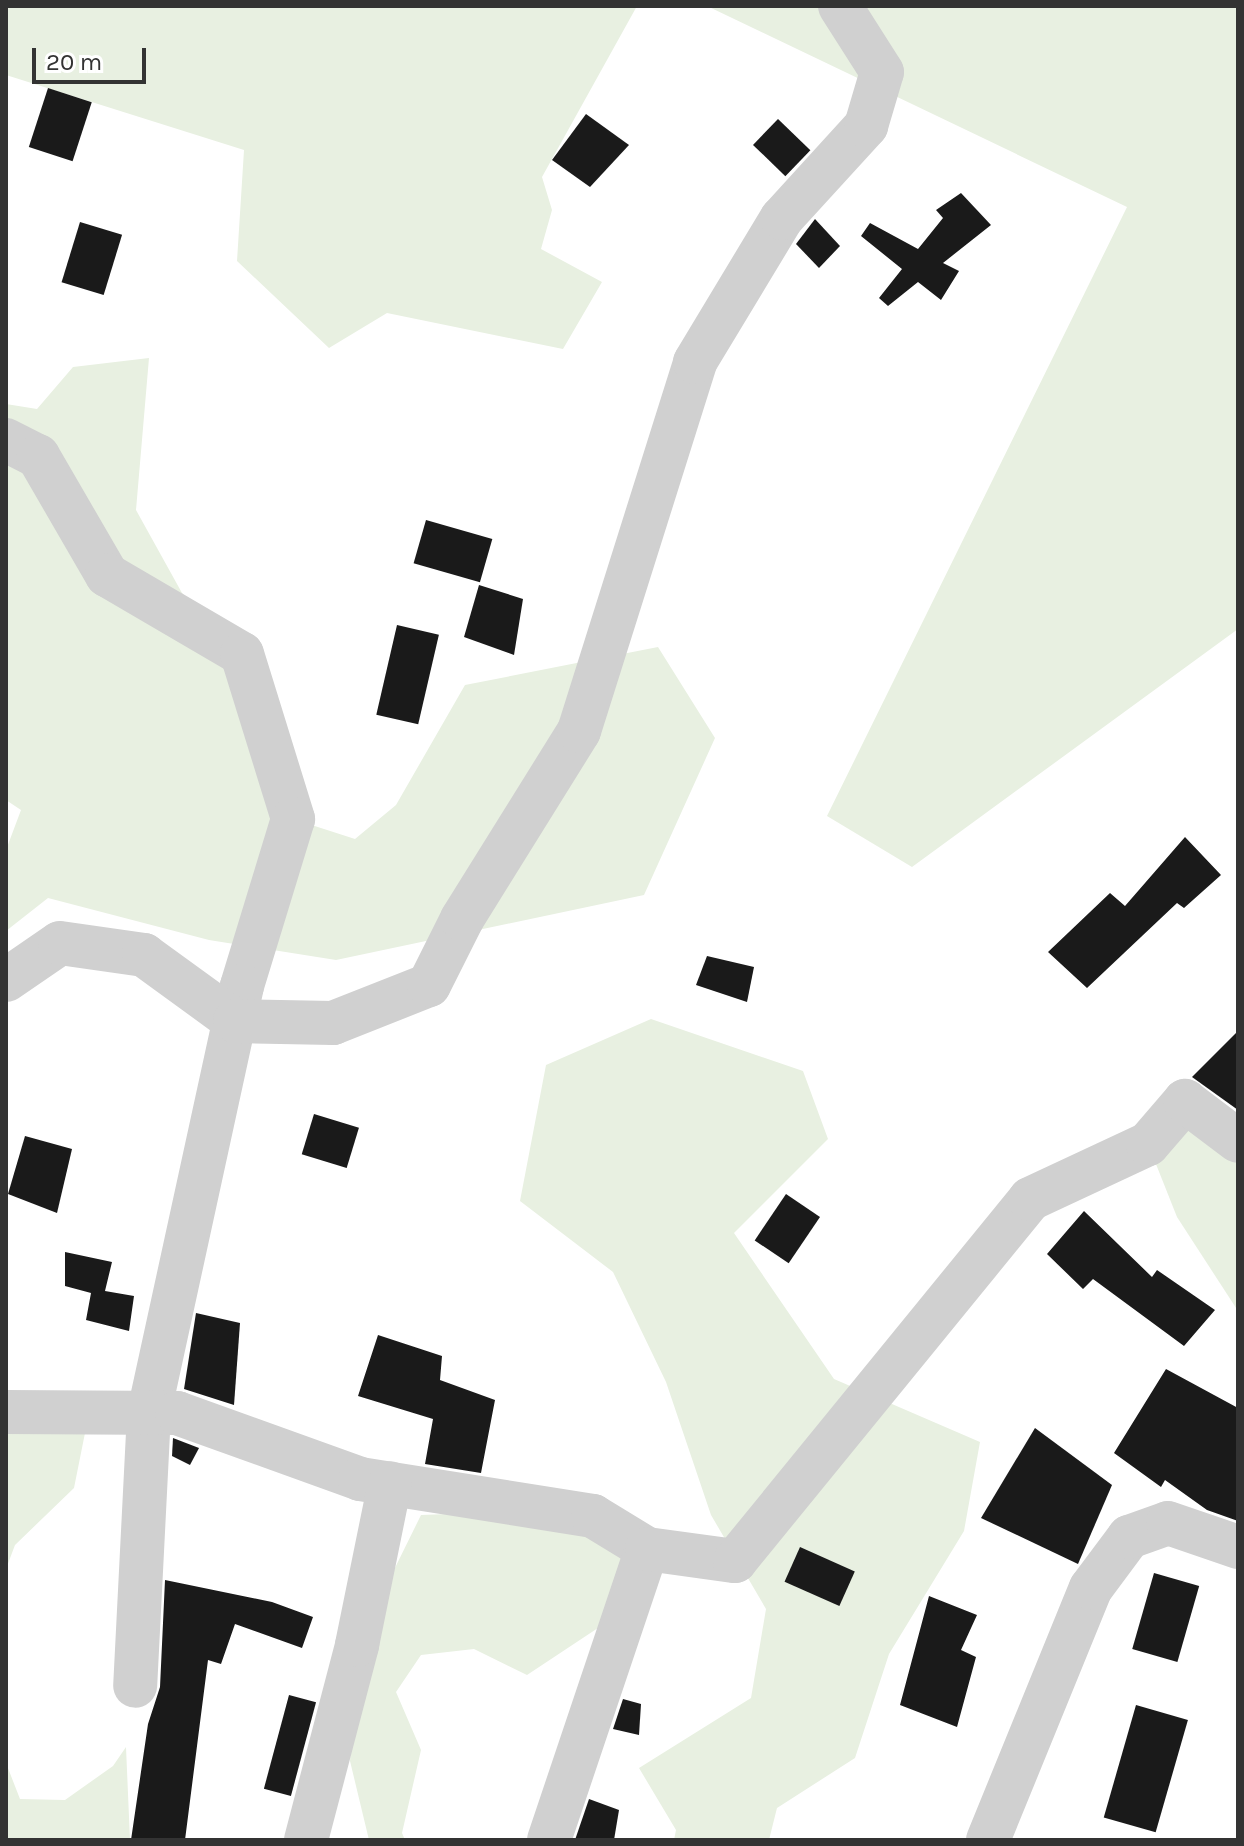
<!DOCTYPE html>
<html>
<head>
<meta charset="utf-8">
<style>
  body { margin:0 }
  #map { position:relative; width:1244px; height:1846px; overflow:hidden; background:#fff; font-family:Karla,sans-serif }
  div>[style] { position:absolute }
  .green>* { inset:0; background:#e8f0e1 }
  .building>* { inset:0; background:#1a1a1a; transform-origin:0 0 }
  .minor>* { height:44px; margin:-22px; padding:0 22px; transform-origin:22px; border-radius:22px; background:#d0d0d0 }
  span { translate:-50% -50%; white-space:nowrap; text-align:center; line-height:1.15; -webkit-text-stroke:8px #fff; paint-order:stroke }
  .frame { position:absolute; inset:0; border:8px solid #333; pointer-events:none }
  .scale { position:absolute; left:32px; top:48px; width:114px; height:36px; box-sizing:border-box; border:4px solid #333; border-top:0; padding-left:10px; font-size:24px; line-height:28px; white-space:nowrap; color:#333; -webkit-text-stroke:6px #fff; paint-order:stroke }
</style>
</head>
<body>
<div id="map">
  <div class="green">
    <div style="clip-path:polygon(6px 6px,637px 6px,542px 177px,552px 210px,541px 249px,602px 282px,563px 349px,387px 313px,329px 348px,237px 261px,244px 150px,6px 75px)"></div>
    <div style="clip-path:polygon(707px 6px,1238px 6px,1238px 629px,912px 867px,827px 816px,1127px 207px)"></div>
    <div style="clip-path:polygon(149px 358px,136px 510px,182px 593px,242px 654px,293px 819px,355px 839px,396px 805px,465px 685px,658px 647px,715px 738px,644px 895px,336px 960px,209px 940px,48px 898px,6px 931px,6px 850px,21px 810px,6px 800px,6px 404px,37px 409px,73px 367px)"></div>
    <div style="clip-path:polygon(651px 1019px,803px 1071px,828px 1139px,734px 1233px,834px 1379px,980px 1442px,964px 1531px,889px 1654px,855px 1758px,777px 1808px,769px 1840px,674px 1840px,676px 1830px,639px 1768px,751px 1698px,766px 1609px,711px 1515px,666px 1382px,613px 1272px,520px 1201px,546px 1065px)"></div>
    <div style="clip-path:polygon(1185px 1101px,1238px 1141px,1238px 1311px,1177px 1217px,1148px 1144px)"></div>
    <div style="clip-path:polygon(6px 1412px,89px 1413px,74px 1488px,15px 1545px,6px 1569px)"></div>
    <div style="clip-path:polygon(558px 1510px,647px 1549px,604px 1624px,527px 1675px,474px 1649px,421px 1655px,396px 1692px,421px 1750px,402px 1833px,405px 1840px,369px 1840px,350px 1761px,357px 1645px,421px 1515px)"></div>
    <div style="clip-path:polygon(126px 1747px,130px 1840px,6px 1840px,6px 1763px,20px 1799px,65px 1800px,113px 1766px)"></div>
  </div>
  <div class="building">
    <div style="left:48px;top:88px;width:46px;height:62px;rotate:18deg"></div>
    <div style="clip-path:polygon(586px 114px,629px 145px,590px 187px,552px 160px)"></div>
    <div style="left:778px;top:119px;width:45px;height:36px;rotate:44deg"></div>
    <div style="clip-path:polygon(961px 193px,991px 225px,943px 263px,959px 271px,941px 300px,918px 282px,888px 306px,879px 298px,902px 269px,861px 236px,870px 223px,918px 249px,943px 218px,936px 210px)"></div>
    <div style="clip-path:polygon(815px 219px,840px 246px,819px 268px,796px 244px)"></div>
    <div style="left:80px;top:222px;width:44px;height:63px;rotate:17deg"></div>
    <div style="left:426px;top:520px;width:69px;height:45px;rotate:16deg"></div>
    <div style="clip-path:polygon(479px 585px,523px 599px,514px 655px,464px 637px)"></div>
    <div style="left:397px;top:625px;width:43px;height:92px;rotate:13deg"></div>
    <div style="clip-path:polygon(1185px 837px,1221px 875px,1184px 908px,1177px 903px,1087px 988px,1048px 952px,1110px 893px,1125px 906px)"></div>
    <div style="clip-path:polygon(707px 956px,754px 967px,747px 1002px,696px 985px)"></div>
    <div style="clip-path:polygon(1238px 1031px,1238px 1110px,1192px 1077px)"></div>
    <div style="left:314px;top:1114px;width:47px;height:42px;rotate:17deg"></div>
    <div style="clip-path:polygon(25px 1136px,72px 1149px,57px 1213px,8px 1194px)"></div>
    <div style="left:786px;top:1194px;width:41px;height:56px;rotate:34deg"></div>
    <div style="clip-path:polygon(1084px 1211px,1152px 1277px,1157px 1270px,1215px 1310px,1184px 1346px,1093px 1279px,1083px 1289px,1047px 1254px)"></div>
    <div style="clip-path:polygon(65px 1252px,112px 1262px,105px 1291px,134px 1296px,129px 1331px,86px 1320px,91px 1293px,65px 1286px)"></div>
    <div style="clip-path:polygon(196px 1313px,240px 1323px,234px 1405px,184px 1389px)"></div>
    <div style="clip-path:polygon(378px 1335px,442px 1356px,440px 1380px,495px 1400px,481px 1473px,425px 1464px,433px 1419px,358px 1396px)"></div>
    <div style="clip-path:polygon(1166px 1369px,1238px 1408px,1238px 1521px,1207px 1510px,1165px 1480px,1161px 1487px,1114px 1453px)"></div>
    <div style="clip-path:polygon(1035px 1428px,1112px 1485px,1078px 1564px,981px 1518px)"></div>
    <div style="clip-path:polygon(173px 1438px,199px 1448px,190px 1465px,172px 1456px)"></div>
    <div style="left:800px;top:1547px;width:60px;height:38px;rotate:24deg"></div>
    <div style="left:1154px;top:1573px;width:47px;height:79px;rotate:16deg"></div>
    <div style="clip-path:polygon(165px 1580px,272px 1602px,313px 1617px,302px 1648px,235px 1624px,221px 1664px,208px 1660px,185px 1840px,131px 1840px,148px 1724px,160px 1687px)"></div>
    <div style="clip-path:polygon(929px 1596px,977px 1615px,961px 1650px,976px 1657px,957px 1727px,900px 1705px)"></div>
    <div style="left:289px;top:1695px;width:28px;height:97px;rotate:15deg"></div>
    <div style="clip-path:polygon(623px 1699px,641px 1704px,639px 1735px,613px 1729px)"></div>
    <div style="left:1136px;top:1705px;width:54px;height:117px;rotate:16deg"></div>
    <div style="clip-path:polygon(589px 1799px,619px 1810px,614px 1840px,575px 1840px)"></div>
  </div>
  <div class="minor">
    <div style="left:6px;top:440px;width:36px;rotate:27deg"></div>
    <div style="left:38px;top:456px;width:138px;rotate:59.9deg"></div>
    <div style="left:107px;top:575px;width:156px;rotate:30.3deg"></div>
    <div style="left:242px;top:654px;width:173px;rotate:72.8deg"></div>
    <div style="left:293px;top:819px;width:175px;rotate:107deg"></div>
    <div style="left:242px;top:986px;width:437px;rotate:102.3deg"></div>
    <div style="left:149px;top:1413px;width:273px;rotate:92.9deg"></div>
    <div style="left:6px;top:980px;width:65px;rotate:-34.4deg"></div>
    <div style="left:60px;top:943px;width:85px;rotate:8.1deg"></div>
    <div style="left:144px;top:955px;width:112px;rotate:36deg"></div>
    <div style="left:235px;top:1021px;width:98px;rotate:1.2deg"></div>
    <div style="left:333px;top:1023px;width:103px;rotate:-21.6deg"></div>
    <div style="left:429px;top:985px;width:74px;rotate:-63.4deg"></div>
    <div style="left:462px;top:919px;width:221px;rotate:-58.1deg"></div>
    <div style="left:579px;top:731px;width:387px;rotate:-72.5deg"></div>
    <div style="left:695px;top:362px;width:168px;rotate:-58.9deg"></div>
    <div style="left:782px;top:218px;width:125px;rotate:-47.6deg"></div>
    <div style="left:866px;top:126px;width:56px;rotate:-73.5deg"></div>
    <div style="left:882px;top:72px;width:78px;rotate:-122.5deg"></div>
    <div style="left:6px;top:1412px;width:171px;rotate:0.3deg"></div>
    <div style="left:177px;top:1413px;width:195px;rotate:19.8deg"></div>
    <div style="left:360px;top:1479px;width:236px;rotate:9deg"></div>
    <div style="left:593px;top:1516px;width:63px;rotate:31.4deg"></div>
    <div style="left:306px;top:1840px;width:202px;rotate:-75.3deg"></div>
    <div style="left:357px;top:1645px;width:165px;rotate:-78.5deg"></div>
    <div style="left:549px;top:1840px;width:307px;rotate:-71.4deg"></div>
    <div style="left:647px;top:1549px;width:89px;rotate:7.8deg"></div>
    <div style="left:735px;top:1561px;width:467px;rotate:-50.8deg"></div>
    <div style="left:1030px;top:1199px;width:130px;rotate:-25deg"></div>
    <div style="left:1148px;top:1144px;width:57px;rotate:-49.3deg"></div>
    <div style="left:1185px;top:1101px;width:66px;rotate:37deg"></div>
    <div style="left:988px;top:1840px;width:272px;rotate:-67.8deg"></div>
    <div style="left:1091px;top:1588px;width:64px;rotate:-53.3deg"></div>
    <div style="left:1129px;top:1537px;width:41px;rotate:-19.7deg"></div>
    <div style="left:1168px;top:1523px;width:74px;rotate:18.9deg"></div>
  </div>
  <div class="frame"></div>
  <div class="scale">20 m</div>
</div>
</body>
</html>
